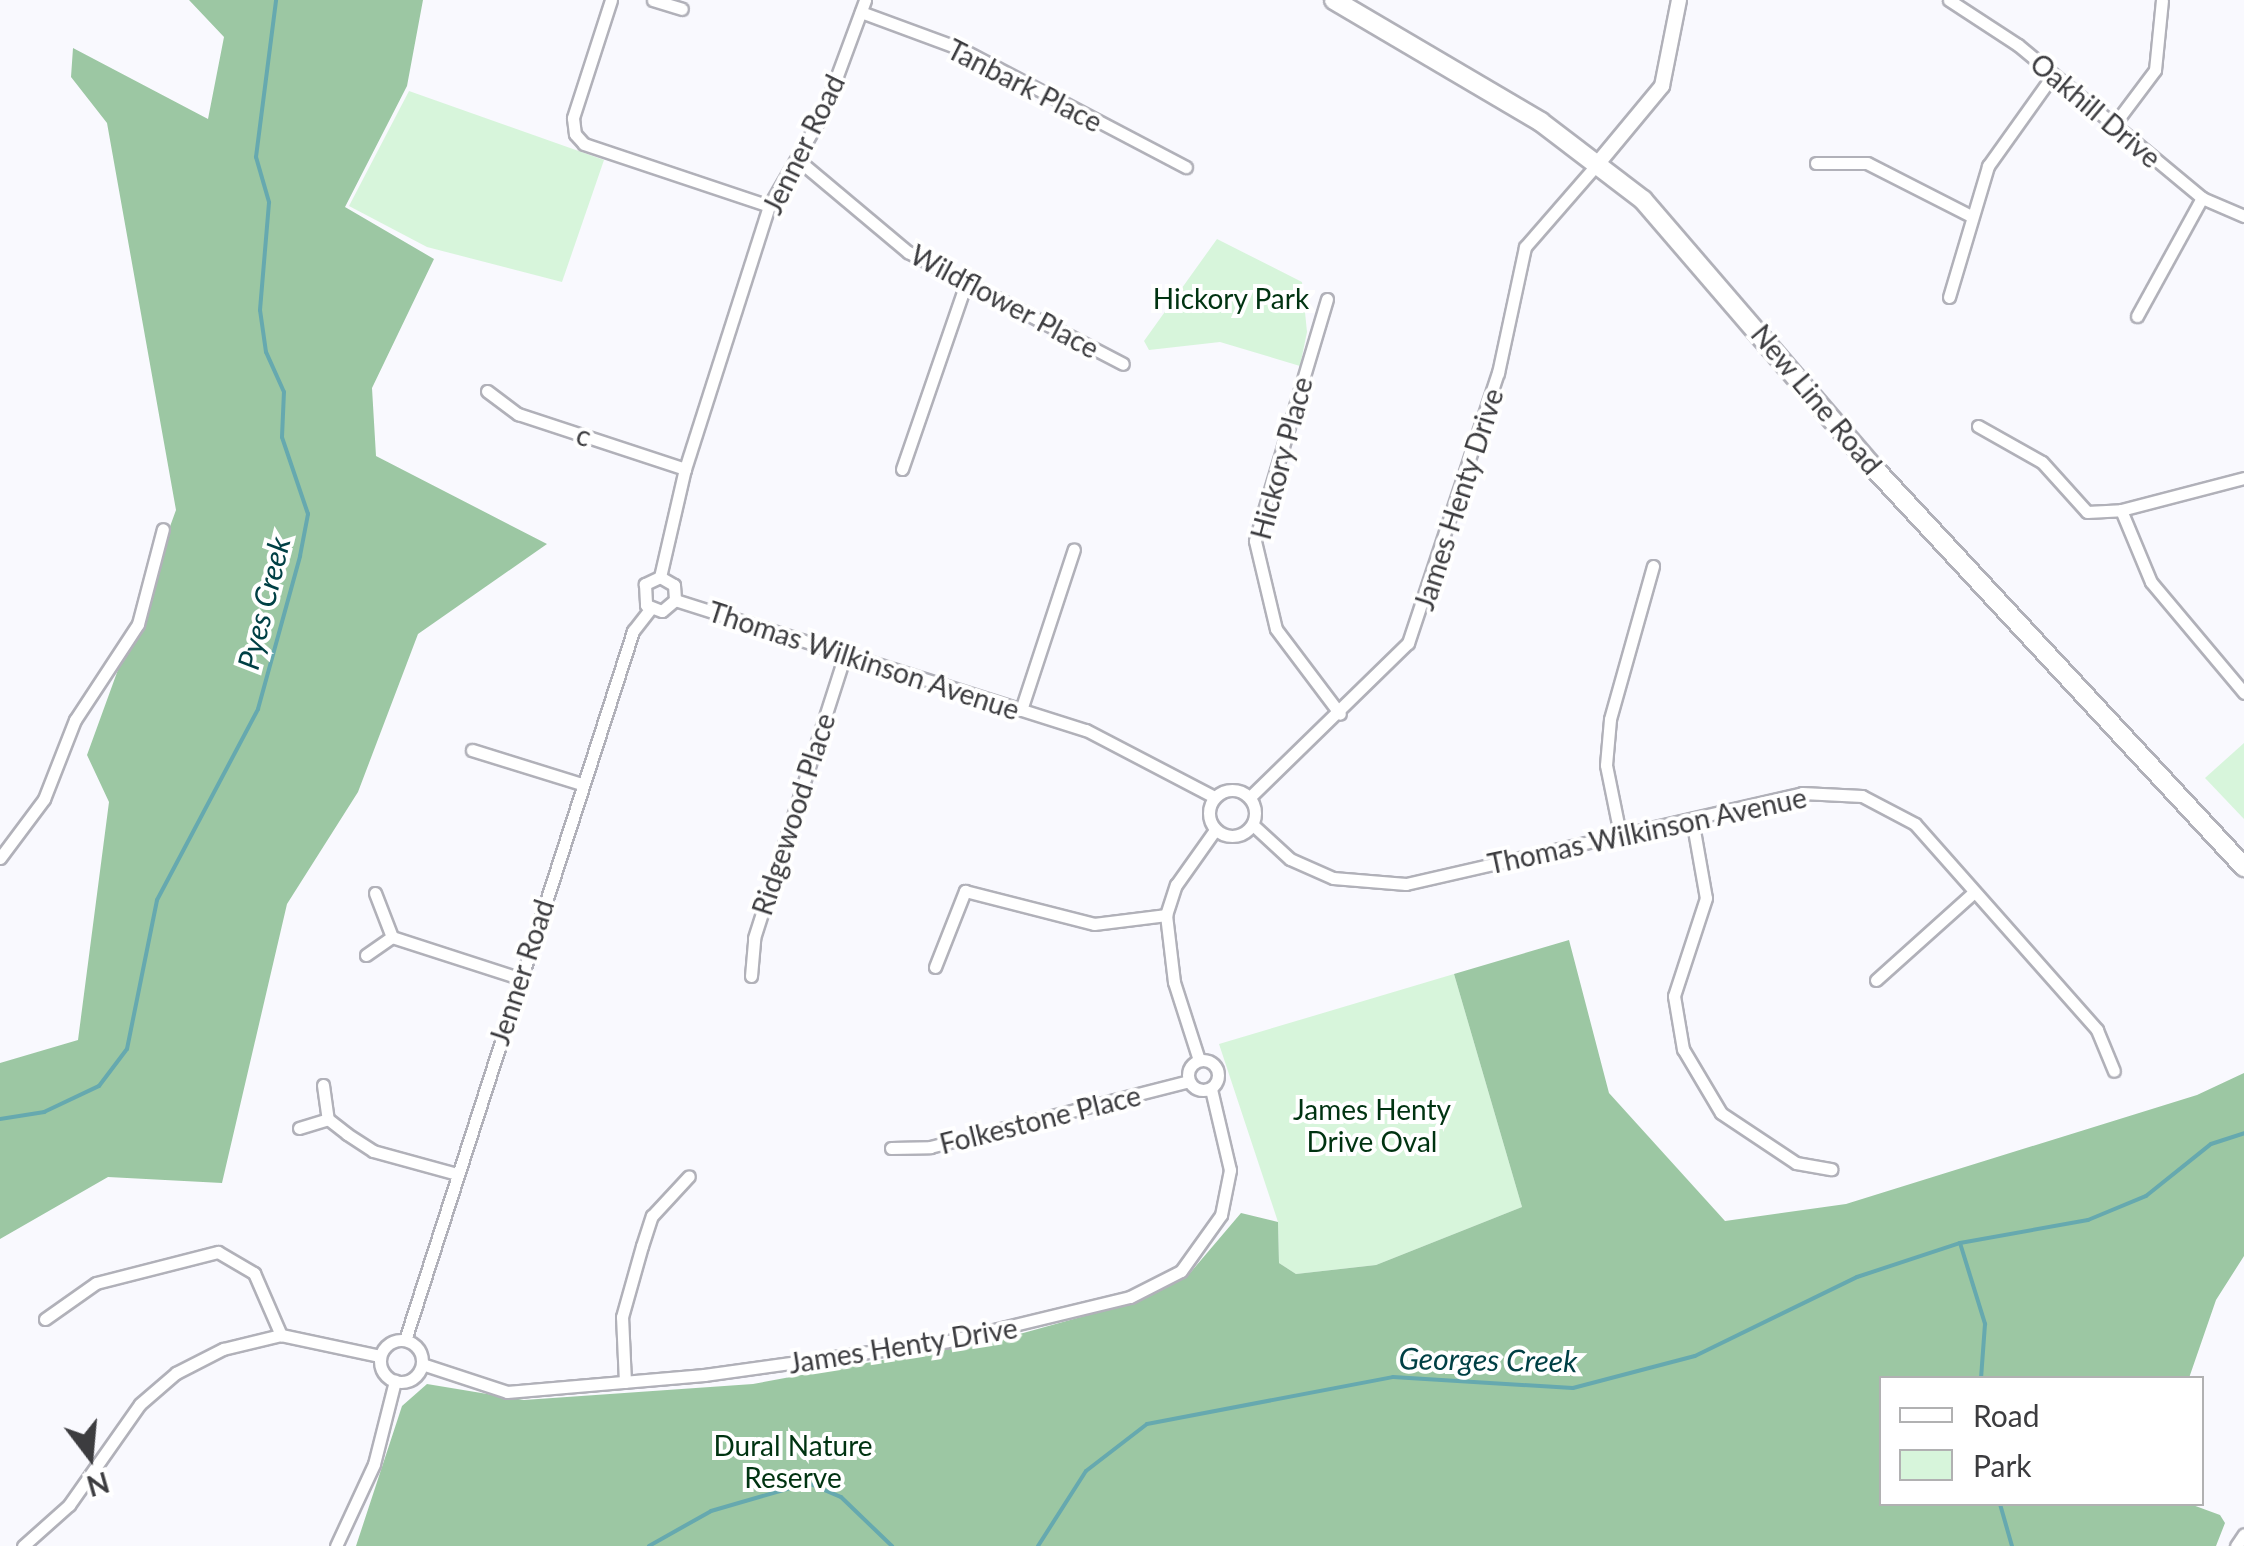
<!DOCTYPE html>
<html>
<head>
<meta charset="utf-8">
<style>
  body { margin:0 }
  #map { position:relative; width:2244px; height:1546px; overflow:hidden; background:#f9f9fe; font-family:Lato,sans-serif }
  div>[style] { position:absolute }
  .green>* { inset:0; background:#d7f5db }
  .forest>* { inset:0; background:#9cc7a3 }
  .stream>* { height:4px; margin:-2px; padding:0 2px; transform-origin:2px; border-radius:2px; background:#66a9af }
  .roads { filter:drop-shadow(2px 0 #b1b1b9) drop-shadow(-2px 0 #b1b1b9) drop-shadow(0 2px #b1b1b9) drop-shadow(0 -2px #b1b1b9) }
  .minor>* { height:11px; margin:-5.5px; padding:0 5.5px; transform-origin:5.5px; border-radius:5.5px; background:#fff }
  .minor>.ring { margin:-5.5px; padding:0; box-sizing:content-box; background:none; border:11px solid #fff; border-radius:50% }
  .tertiary>* { height:14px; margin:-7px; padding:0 7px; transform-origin:7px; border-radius:7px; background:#fff }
  .primary>* { height:18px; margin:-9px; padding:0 9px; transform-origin:9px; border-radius:9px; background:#fff }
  span { translate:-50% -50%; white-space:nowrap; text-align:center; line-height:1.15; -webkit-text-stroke:8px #fff; paint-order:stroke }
  .street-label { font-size:28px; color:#3c3c3f }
  .park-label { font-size:28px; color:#031 }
  .water-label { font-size:30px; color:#004045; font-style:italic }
  .legend { position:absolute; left:1879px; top:1376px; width:325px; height:130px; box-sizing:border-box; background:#fff; border:2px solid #b1b1b2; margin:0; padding:12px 18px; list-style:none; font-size:30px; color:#3c3c3f }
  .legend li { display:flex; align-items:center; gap:20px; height:50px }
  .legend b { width:50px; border:2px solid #b1b1b2 }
  .north { position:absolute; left:40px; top:1406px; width:100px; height:100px; -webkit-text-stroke:8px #fff; paint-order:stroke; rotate:164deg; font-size:28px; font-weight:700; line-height:40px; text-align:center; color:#3c3c3f }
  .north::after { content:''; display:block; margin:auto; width:35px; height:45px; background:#3c3c3f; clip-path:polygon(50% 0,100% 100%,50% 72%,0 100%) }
</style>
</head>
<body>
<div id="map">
  <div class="green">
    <div style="clip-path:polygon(409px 91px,604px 160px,562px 282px,427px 247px,349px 206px)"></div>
    <div style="clip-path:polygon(1217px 239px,1302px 282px,1307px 332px,1300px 366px,1220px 342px,1149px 350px,1144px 341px)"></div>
    <div style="clip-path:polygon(2244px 743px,2244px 819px,2205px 778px)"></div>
    <div style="clip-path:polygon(1454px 974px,1522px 1207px,1376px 1265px,1296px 1274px,1279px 1263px,1278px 1222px,1219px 1044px)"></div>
  </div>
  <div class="forest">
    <div style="clip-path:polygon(189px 0,423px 0,407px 86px,345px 207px,434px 259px,372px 388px,376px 456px,547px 544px,418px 634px,358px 792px,287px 904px,222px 1183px,108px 1177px,0 1239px,0 1063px,78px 1040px,109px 802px,87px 755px,176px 510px,107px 123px,71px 77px,73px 48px,208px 119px,224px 37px)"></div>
    <div style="clip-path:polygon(1569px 940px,1609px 1093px,1725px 1221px,1846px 1204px,2197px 1095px,2244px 1073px,2244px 1256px,2216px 1300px,2189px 1378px,1882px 1378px,1882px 1504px,2190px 1504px,2220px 1515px,2225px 1523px,2216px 1546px,356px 1546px,402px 1406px,427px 1384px,524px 1400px,753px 1384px,1012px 1336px,1135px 1302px,1190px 1273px,1241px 1213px,1278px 1222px,1279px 1263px,1296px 1274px,1376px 1265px,1522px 1207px,1454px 974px)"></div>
  </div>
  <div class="stream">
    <div style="left:0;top:1119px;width:45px;rotate:-9deg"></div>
    <div style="left:44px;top:1112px;width:61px;rotate:-25.3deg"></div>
    <div style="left:99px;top:1086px;width:46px;rotate:-52.9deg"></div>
    <div style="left:127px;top:1049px;width:152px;rotate:-78.6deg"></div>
    <div style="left:157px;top:900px;width:216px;rotate:-62.1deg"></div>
    <div style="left:258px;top:709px;width:159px;rotate:-74.6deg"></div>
    <div style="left:300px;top:556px;width:43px;rotate:-79.2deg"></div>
    <div style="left:308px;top:514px;width:81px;rotate:-108.7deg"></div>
    <div style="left:282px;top:437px;width:45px;rotate:-87.5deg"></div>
    <div style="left:284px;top:392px;width:44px;rotate:-114.2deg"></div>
    <div style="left:266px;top:352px;width:42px;rotate:-98.1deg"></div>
    <div style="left:260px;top:310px;width:108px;rotate:-85.2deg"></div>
    <div style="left:269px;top:202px;width:47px;rotate:-106.1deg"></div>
    <div style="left:256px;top:157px;width:158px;rotate:-82.7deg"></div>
    <div style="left:1960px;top:1243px;width:85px;rotate:72.8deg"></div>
    <div style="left:1985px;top:1324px;width:54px;rotate:94.2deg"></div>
    <div style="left:2000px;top:1504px;width:44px;rotate:74.1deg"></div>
    <div style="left:649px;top:1546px;width:71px;rotate:-29.4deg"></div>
    <div style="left:711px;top:1511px;width:101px;rotate:-16.1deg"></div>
    <div style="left:808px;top:1483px;width:36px;rotate:23deg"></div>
    <div style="left:841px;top:1497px;width:71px;rotate:43.9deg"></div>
    <div style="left:1038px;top:1546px;width:89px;rotate:-57.4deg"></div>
    <div style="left:1086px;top:1471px;width:77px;rotate:-37.6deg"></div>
    <div style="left:1147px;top:1424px;width:250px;rotate:-10.8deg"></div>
    <div style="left:1393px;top:1377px;width:180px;rotate:3.5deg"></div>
    <div style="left:1573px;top:1388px;width:126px;rotate:-14.7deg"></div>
    <div style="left:1695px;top:1356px;width:180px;rotate:-26deg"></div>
    <div style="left:1857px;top:1277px;width:108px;rotate:-18.3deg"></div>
    <div style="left:1960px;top:1243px;width:130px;rotate:-10.2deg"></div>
    <div style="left:2088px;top:1220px;width:63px;rotate:-22.5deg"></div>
    <div style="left:2146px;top:1196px;width:83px;rotate:-38.7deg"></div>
    <div style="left:2211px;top:1144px;width:35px;rotate:-18deg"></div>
  </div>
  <div class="roads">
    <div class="minor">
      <div style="left:611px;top:0;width:124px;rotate:107.9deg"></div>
      <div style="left:573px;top:118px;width:16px;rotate:83deg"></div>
      <div style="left:575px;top:134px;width:13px;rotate:48deg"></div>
      <div style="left:584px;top:144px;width:195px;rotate:18.5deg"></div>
      <div style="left:653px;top:0;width:30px;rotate:17deg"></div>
      <div style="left:1949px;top:0;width:82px;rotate:33.1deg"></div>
      <div style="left:2018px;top:45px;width:239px;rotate:39.7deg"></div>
      <div style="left:2202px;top:198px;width:46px;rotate:23.2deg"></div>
      <div style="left:861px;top:12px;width:107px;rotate:20.3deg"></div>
      <div style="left:961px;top:49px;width:254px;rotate:27.7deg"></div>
      <div style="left:2113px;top:126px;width:70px;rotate:-53.1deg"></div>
      <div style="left:2155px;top:70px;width:70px;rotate:-84.3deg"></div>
      <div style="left:797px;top:159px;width:145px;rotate:40deg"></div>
      <div style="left:908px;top:252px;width:242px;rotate:27.5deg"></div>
      <div style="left:1816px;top:163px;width:51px"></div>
      <div style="left:1867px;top:163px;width:117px;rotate:27deg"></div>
      <div style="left:1949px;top:297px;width:137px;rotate:-73.4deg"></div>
      <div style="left:1988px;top:166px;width:112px;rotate:-54.5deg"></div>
      <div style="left:1327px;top:299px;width:252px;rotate:106.6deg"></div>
      <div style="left:1255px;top:541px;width:90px;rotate:76.6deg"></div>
      <div style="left:1276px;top:629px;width:106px;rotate:53deg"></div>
      <div style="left:2137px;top:316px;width:135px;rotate:-61.2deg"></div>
      <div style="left:487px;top:391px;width:39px;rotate:37deg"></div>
      <div style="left:518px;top:414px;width:176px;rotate:18.2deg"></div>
      <div style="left:1978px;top:426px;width:73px;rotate:29.4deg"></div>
      <div style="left:2042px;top:462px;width:67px;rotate:48deg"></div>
      <div style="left:2087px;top:512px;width:34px;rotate:-3deg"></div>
      <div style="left:902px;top:469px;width:197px;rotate:-71deg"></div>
      <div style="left:2244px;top:478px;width:127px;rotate:165.4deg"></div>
      <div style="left:2121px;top:510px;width:78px;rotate:67.4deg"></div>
      <div style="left:2151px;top:582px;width:145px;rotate:50deg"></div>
      <div style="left:660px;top:577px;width:111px;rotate:-77deg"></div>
      <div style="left:685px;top:469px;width:276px;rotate:-72.3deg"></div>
      <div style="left:769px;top:206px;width:110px;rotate:-59.9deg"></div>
      <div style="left:824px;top:111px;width:118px;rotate:-69.7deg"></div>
      <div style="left:660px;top:577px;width:17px;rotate:155deg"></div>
      <div style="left:645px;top:584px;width:21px;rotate:87deg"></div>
      <div style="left:646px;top:605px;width:17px;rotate:21deg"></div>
      <div style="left:662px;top:611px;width:17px;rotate:-40deg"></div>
      <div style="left:660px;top:577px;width:16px;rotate:30deg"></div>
      <div style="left:674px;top:585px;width:15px;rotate:86deg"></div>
      <div style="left:675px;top:600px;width:431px;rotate:17.6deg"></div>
      <div style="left:1086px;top:730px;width:144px;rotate:27.6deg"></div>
      <div style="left:1021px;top:710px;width:169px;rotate:-71.8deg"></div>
      <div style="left:472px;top:750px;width:115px;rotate:17.2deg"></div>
      <div class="ring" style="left:1209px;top:790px;width:35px;height:35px"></div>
      <div style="left:1250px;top:797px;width:221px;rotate:-44.3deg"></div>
      <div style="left:1408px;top:643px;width:285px;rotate:-71.6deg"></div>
      <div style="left:1498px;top:373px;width:129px;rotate:-77.9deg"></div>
      <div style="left:1525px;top:247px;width:113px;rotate:-49deg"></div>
      <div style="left:1692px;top:819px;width:80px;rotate:80deg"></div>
      <div style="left:1706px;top:898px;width:103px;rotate:108.1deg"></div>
      <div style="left:1674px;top:996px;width:54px;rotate:80.4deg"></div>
      <div style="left:1683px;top:1049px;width:74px;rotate:59.3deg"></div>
      <div style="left:1721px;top:1113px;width:90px;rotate:33.7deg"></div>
      <div style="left:1796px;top:1163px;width:36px;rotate:10deg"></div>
      <div style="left:1253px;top:825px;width:50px;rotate:42.6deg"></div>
      <div style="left:1290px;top:859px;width:47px;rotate:23.8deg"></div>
      <div style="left:1333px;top:878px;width:73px;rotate:4.7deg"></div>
      <div style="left:1406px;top:884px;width:406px;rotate:-12.9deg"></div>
      <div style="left:1802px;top:793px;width:60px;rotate:2.9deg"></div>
      <div style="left:1862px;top:796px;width:60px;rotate:27.8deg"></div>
      <div style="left:1915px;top:824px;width:275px;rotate:48.5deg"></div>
      <div style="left:2097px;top:1030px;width:44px;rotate:67.5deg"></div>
      <div style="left:1620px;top:834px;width:70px;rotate:-101.5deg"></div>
      <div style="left:1606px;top:765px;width:46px;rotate:-85deg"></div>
      <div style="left:1610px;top:719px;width:159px;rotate:-74.3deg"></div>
      <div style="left:0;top:858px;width:74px;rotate:-53.3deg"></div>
      <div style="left:44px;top:799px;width:85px;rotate:-68.6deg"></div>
      <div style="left:75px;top:720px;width:115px;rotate:-56.7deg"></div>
      <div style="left:138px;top:624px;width:98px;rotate:-75.3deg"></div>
      <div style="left:375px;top:893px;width:47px;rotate:68.9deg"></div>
      <div style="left:392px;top:937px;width:133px;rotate:17.9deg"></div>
      <div style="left:366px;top:955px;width:32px;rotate:-35deg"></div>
      <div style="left:935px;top:967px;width:82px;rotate:-68.5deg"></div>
      <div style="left:965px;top:891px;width:133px;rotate:14.3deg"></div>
      <div style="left:1094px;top:924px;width:73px;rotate:-7.1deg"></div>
      <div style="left:751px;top:976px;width:38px;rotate:-85deg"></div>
      <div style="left:754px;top:938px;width:298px;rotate:-72.2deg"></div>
      <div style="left:1876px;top:980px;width:132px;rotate:-41.9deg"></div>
      <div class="ring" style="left:1188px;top:1060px;width:19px;height:19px"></div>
      <div style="left:1199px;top:1060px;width:82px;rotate:-107.8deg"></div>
      <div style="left:1174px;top:982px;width:67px;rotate:-96.8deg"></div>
      <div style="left:1166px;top:915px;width:32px;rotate:-72deg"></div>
      <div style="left:1176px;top:885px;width:67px;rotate:-54.7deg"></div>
      <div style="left:323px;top:1085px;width:34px;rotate:82deg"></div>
      <div style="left:328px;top:1119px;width:24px;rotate:38deg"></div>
      <div style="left:347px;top:1134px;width:31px;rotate:33deg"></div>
      <div style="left:373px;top:1151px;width:87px;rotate:15.3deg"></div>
      <div style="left:299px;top:1128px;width:30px;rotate:-17deg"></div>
      <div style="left:891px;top:1148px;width:39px;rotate:-1deg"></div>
      <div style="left:930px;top:1147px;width:266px;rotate:-14.3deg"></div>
      <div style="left:45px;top:1319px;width:62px;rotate:-35.2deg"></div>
      <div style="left:96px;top:1283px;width:126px;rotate:-14.3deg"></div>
      <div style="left:218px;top:1252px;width:42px;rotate:30.3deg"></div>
      <div style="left:254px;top:1273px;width:68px;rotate:66.5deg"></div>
      <div style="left:405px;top:1340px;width:745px;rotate:-72.17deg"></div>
      <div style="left:633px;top:631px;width:28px;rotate:-52deg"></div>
      <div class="ring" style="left:380px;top:1340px;width:31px;height:31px"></div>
      <div style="left:422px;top:1364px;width:89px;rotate:18.2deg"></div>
      <div style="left:507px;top:1392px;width:198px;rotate:-4.9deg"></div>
      <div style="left:704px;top:1375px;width:246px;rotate:-7.9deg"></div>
      <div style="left:948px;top:1341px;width:187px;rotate:-13.6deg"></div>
      <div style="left:1130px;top:1297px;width:57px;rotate:-27deg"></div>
      <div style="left:1181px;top:1271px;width:69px;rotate:-54.5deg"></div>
      <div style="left:1221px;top:1215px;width:46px;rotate:-78.7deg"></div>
      <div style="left:1230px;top:1170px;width:83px;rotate:-103.2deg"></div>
      <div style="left:625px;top:1382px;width:65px;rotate:-92.6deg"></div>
      <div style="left:622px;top:1317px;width:74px;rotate:-74.3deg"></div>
      <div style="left:642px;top:1246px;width:32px;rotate:-72deg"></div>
      <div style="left:652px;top:1216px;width:54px;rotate:-47.2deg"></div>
      <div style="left:23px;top:1546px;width:62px;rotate:-41.7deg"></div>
      <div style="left:69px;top:1505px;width:123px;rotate:-54.9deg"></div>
      <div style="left:140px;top:1404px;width:48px;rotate:-40.7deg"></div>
      <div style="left:176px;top:1373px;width:53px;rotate:-27.1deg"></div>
      <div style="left:223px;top:1349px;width:60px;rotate:-13.6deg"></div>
      <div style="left:281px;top:1335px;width:101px;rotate:12deg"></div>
      <div style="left:336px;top:1546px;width:90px;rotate:-65.1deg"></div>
      <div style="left:374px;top:1464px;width:86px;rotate:-75.8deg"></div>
      <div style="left:2236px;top:1546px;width:14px;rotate:-56deg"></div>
    </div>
    <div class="tertiary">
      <div style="left:1599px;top:162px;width:99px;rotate:-50.3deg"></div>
      <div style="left:1662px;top:86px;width:88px;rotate:-78.8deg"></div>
    </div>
    <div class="primary">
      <div style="left:1334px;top:0;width:240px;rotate:30.5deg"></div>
      <div style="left:1541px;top:122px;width:128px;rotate:37.4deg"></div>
      <div style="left:1643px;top:200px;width:352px;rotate:49.3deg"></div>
      <div style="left:1873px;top:467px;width:546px;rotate:47.15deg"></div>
    </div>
  </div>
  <div class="street-label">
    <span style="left:1025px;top:85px;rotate:27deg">Tanbark Place</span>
    <span style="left:2096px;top:110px;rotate:40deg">Oakhill Drive</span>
    <span style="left:803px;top:144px;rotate:-64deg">Jenner Road</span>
    <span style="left:1005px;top:301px;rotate:28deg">Wildflower Place</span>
    <span style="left:1817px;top:399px;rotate:50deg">New Line Road</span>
    <span style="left:584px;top:435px;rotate:18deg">c</span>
    <span style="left:1281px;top:458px;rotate:-75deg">Hickory Place</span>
    <span style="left:1458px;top:499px;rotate:-72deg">James Henty Drive</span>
    <span style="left:864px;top:660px;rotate:18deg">Thomas Wilkinson Avenue</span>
    <span style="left:793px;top:814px;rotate:-72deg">Ridgewood Place</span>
    <span style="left:1647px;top:830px;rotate:-12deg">Thomas Wilkinson Avenue</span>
    <span style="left:521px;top:972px;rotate:-72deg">Jenner Road</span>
    <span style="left:1040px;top:1119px;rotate:-14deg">Folkestone Place</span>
    <span style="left:903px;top:1345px;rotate:-9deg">James Henty Drive</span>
  </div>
  <div class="park-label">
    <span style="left:1231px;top:298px">Hickory Park</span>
    <span style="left:1372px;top:1125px">James Henty<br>Drive Oval</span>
    <span style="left:793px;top:1461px">Dural Nature<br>Reserve</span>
  </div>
  <div class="water-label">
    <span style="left:263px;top:603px;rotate:-76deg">Pyes Creek</span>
    <span style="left:1488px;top:1359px;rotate:1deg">Georges Creek</span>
  </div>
  <ul class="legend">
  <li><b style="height:12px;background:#fff"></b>Road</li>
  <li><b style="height:28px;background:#d7f5db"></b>Park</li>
  </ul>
  <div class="north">N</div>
</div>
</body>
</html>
